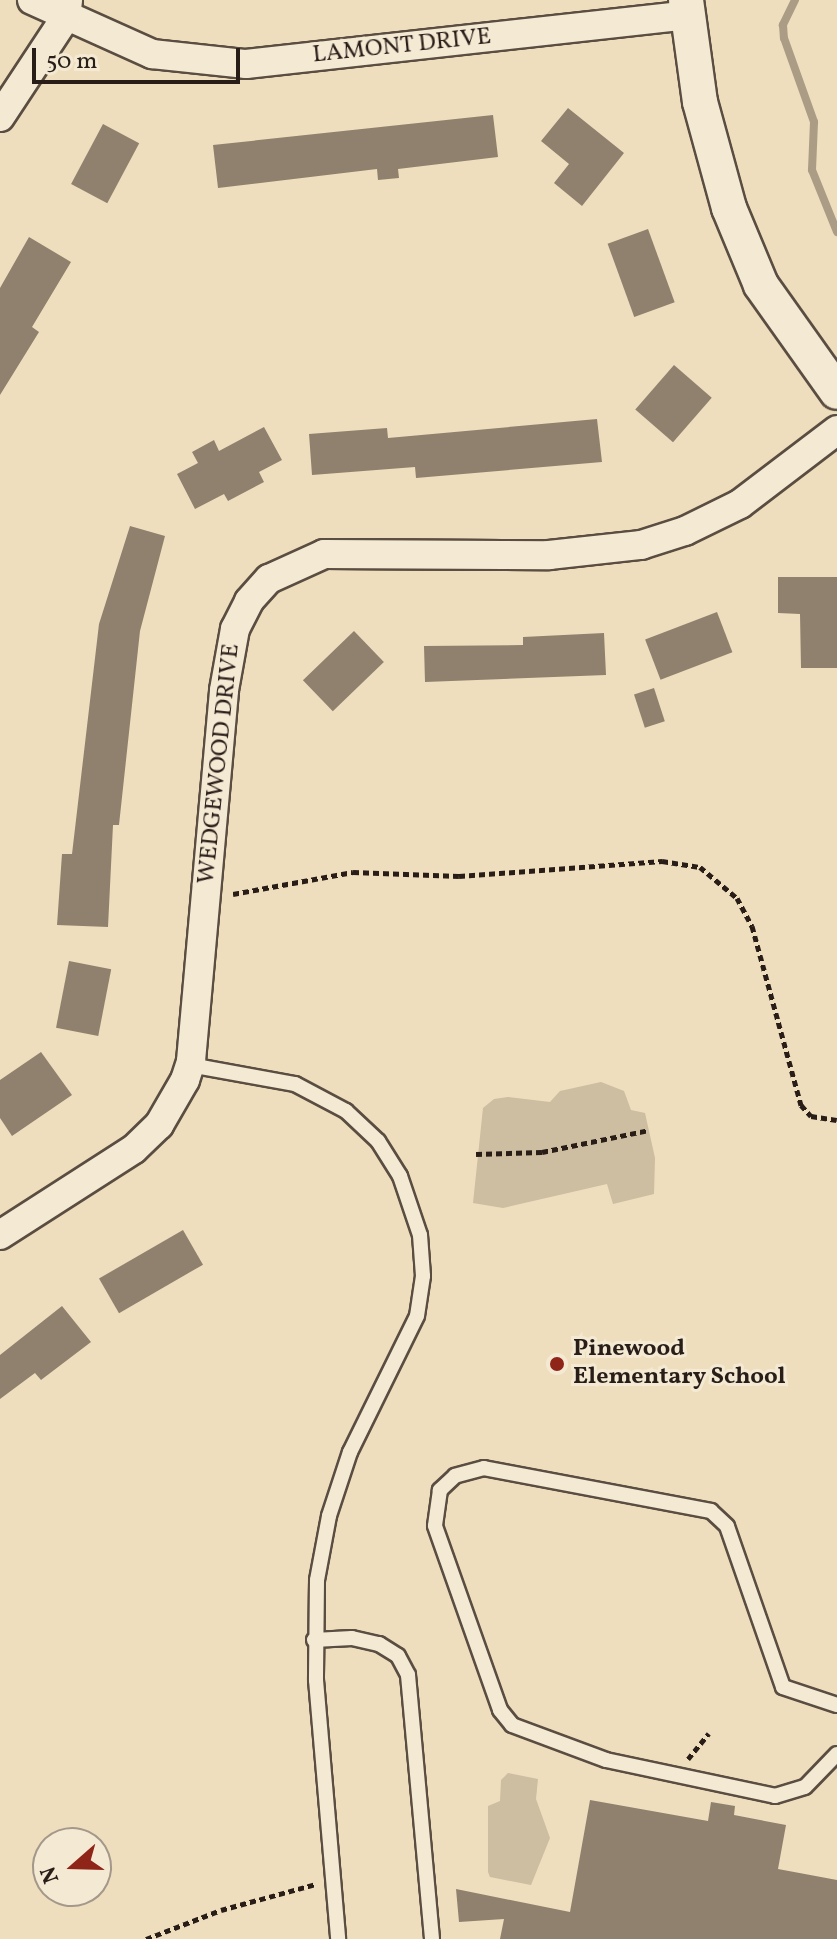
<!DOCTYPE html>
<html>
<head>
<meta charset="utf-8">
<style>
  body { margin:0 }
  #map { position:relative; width:837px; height:1939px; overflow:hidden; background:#eedebd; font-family:Vollkorn,serif }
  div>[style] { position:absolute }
  .green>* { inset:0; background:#cdbda1 }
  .stream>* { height:8px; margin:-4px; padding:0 4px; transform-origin:4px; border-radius:4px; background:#ab9c85 }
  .building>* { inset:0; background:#8f816e; transform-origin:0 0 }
  .path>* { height:5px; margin-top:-2.5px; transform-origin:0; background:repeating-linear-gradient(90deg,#291d18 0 6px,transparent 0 10px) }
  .roads { filter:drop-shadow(2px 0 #5a4d41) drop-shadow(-2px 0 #5a4d41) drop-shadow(0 2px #5a4d41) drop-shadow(0 -2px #5a4d41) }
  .service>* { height:14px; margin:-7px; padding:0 7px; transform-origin:7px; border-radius:7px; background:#f4ead4 }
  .minor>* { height:28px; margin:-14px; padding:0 14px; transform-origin:14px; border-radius:14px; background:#f4ead4 }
  .tertiary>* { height:34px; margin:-17px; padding:0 17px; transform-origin:17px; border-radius:17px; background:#f4ead4 }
  .dots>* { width:22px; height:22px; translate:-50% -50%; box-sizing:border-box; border:4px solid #f4ead4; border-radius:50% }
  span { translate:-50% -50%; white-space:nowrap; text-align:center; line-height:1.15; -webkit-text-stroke:6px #f4ead4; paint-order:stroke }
  .street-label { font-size:24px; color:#291d18 }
  .poi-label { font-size:24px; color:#291d18; font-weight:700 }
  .left { translate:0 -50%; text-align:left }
  .north { position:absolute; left:32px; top:1827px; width:80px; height:80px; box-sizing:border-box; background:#f4ead4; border:2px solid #a39889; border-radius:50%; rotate:250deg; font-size:22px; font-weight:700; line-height:32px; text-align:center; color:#291d18 }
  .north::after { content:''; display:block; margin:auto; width:28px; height:36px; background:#8f2418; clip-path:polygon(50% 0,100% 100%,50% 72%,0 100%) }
  .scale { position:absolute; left:32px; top:48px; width:208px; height:36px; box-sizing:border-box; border:4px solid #291d18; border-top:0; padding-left:10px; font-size:24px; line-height:28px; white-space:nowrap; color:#291d18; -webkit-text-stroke:6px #f4ead4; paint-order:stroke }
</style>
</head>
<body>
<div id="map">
  <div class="green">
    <div style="clip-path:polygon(601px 1082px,624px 1091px,631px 1110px,645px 1113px,655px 1158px,654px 1194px,613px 1204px,607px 1184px,503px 1208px,473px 1203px,483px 1108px,494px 1099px,508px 1097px,550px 1102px,560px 1091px)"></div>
    <div style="clip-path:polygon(508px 1773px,538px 1779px,536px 1799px,550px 1838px,531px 1885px,490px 1877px,488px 1872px,488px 1806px,500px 1801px,501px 1780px)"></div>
  </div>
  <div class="stream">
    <div style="left:795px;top:0;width:28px;rotate:116deg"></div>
    <div style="left:783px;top:25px;width:13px;rotate:86deg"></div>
    <div style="left:784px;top:38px;width:89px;rotate:70.3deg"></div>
    <div style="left:814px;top:122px;width:48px;rotate:92.4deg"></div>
    <div style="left:812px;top:170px;width:67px;rotate:68deg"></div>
  </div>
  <div class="building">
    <div style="clip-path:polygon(568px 108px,624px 153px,582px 206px,554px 183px,569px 164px,541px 141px)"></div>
    <div style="clip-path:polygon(493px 115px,498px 157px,398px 169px,399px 178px,378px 180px,377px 169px,218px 188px,213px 145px)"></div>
    <div style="left:103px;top:124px;width:41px;height:68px;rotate:28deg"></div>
    <div style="left:648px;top:229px;width:78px;height:43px;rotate:70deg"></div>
    <div style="clip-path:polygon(29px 237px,71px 262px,32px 327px,39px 332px,0 395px,0 288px)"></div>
    <div style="left:674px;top:365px;width:50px;height:59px;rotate:41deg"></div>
    <div style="clip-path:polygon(597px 419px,602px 462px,416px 478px,415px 467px,312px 475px,309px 434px,387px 428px,388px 438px)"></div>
    <div style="clip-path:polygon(264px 427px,282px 460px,259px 472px,264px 482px,228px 501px,224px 494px,195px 509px,177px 474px,198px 463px,192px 452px,214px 440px,219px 451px)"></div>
    <div style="clip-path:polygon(130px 526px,165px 536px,140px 631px,119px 825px,113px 825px,108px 927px,57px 925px,62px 854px,72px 854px,99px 624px)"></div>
    <div style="clip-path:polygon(778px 577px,837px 577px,837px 668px,801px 668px,800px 614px,778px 613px)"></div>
    <div style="left:717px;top:612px;width:43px;height:77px;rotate:69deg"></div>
    <div style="left:354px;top:631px;width:43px;height:71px;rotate:46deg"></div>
    <div style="clip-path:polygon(604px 633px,606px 675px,425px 682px,424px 646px,523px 645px,523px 637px)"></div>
    <div style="left:654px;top:688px;width:35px;height:21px;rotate:72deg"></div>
    <div style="left:69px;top:961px;width:43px;height:68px;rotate:11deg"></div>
    <div style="clip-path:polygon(41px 1052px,72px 1095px,12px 1136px,0 1118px,0 1080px)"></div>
    <div style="left:183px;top:1230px;width:40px;height:97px;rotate:60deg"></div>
    <div style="clip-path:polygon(62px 1306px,91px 1342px,41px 1380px,35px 1373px,0 1399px,0 1355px)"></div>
    <div style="clip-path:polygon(590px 1800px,708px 1821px,711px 1802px,735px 1806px,734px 1815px,786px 1825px,778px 1869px,837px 1880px,837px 1939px,500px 1939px,504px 1919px,459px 1922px,456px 1889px,570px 1912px)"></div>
  </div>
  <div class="path">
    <div style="left:233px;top:894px;width:122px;rotate:-10.4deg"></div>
    <div style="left:353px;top:872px;width:106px;rotate:2.2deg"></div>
    <div style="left:459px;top:876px;width:204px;rotate:-4.2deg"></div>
    <div style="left:662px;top:861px;width:38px;rotate:9deg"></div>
    <div style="left:700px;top:867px;width:48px;rotate:40deg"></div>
    <div style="left:737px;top:898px;width:32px;rotate:62deg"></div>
    <div style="left:752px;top:926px;width:186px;rotate:74.7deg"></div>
    <div style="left:801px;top:1105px;width:15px;rotate:48deg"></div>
    <div style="left:811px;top:1116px;width:26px;rotate:9deg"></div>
    <div style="left:476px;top:1154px;width:66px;rotate:-1.7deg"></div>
    <div style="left:542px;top:1152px;width:109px;rotate:-11.6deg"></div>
    <div style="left:688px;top:1759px;width:33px;rotate:-51deg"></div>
    <div style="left:146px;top:1939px;width:80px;rotate:-21.1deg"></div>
    <div style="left:221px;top:1910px;width:98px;rotate:-15.3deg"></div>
  </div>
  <div class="roads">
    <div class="service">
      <div style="left:190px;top:1065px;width:107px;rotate:10.3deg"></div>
      <div style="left:295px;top:1084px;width:58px;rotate:27.9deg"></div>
      <div style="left:346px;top:1111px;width:44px;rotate:43.2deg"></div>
      <div style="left:378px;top:1141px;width:41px;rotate:57.8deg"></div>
      <div style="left:400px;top:1176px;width:62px;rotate:71.3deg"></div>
      <div style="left:420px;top:1235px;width:41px;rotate:85.8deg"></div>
      <div style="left:423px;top:1276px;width:40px;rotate:98.5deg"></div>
      <div style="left:417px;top:1316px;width:152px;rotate:116.2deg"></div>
      <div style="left:350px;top:1452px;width:67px;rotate:108.2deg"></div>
      <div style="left:329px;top:1516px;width:65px;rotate:100.6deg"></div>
      <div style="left:317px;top:1580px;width:100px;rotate:90.6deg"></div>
      <div style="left:316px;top:1680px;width:260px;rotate:85.1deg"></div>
      <div style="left:314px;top:1640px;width:38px;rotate:-3deg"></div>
      <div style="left:352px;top:1638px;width:28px;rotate:13deg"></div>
      <div style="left:379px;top:1644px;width:22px;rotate:32deg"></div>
      <div style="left:398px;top:1656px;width:21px;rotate:62deg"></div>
      <div style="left:408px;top:1675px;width:265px;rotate:84.8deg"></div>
      <div style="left:837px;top:1705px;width:57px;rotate:-161.6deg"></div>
      <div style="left:783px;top:1687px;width:170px;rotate:-109.2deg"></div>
      <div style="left:727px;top:1526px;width:22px;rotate:-137deg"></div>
      <div style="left:711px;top:1511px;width:231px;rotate:-169.3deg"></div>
      <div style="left:484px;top:1468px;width:30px;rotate:165deg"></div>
      <div style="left:455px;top:1476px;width:21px;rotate:137deg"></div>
      <div style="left:440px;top:1490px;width:36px;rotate:98deg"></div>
      <div style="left:435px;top:1526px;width:195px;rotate:70.5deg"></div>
      <div style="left:500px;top:1710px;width:19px;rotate:51deg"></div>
      <div style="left:512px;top:1725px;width:100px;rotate:20.4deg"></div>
      <div style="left:606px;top:1760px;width:173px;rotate:12deg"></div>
      <div style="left:775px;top:1796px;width:31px;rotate:-17deg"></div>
      <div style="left:805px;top:1787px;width:46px;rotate:-45.9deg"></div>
    </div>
    <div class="minor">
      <div style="left:32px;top:0;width:132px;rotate:24.2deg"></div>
      <div style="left:152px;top:54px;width:95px;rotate:6.1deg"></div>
      <div style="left:246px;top:64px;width:445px;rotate:-6.3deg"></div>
      <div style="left:0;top:117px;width:120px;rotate:-56.6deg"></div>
      <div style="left:66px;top:17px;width:17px;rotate:-83deg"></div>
      <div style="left:0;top:1235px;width:159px;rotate:-32.7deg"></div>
      <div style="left:134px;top:1149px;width:35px;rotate:-44deg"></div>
      <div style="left:159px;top:1125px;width:52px;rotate:-60deg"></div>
      <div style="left:185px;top:1080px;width:20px;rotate:-72deg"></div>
      <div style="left:191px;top:1061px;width:372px;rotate:-84.9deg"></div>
      <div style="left:224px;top:690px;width:62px;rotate:-79.8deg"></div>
      <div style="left:235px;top:629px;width:31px;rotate:-63deg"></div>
      <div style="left:249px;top:601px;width:30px;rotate:-48deg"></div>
      <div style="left:269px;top:579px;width:60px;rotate:-24.4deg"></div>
      <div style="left:324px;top:554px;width:225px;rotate:0.3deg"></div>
      <div style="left:549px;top:555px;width:93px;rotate:-6.2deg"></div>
      <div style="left:641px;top:545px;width:46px;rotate:-17.7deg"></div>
      <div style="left:685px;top:531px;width:61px;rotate:-26.1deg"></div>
      <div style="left:740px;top:504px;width:122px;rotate:-37.3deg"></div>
    </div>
    <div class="tertiary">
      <div style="left:686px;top:0;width:103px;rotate:82.2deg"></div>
      <div style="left:700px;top:102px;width:110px;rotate:74.7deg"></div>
      <div style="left:729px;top:208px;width:83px;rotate:67.4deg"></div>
      <div style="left:761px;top:285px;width:131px;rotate:54.6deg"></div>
    </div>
  </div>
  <div class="dots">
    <div style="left:557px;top:1364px;background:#8f2418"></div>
  </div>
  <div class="street-label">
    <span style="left:402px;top:47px;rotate:-6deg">LAMONT DRIVE</span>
    <span style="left:220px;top:764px;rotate:-84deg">WEDGEWOOD DRIVE</span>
  </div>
  <div class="poi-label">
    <span class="left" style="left:573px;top:1364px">Pinewood<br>Elementary School</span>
  </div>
  <div class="north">N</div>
  <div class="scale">50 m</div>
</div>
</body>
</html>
